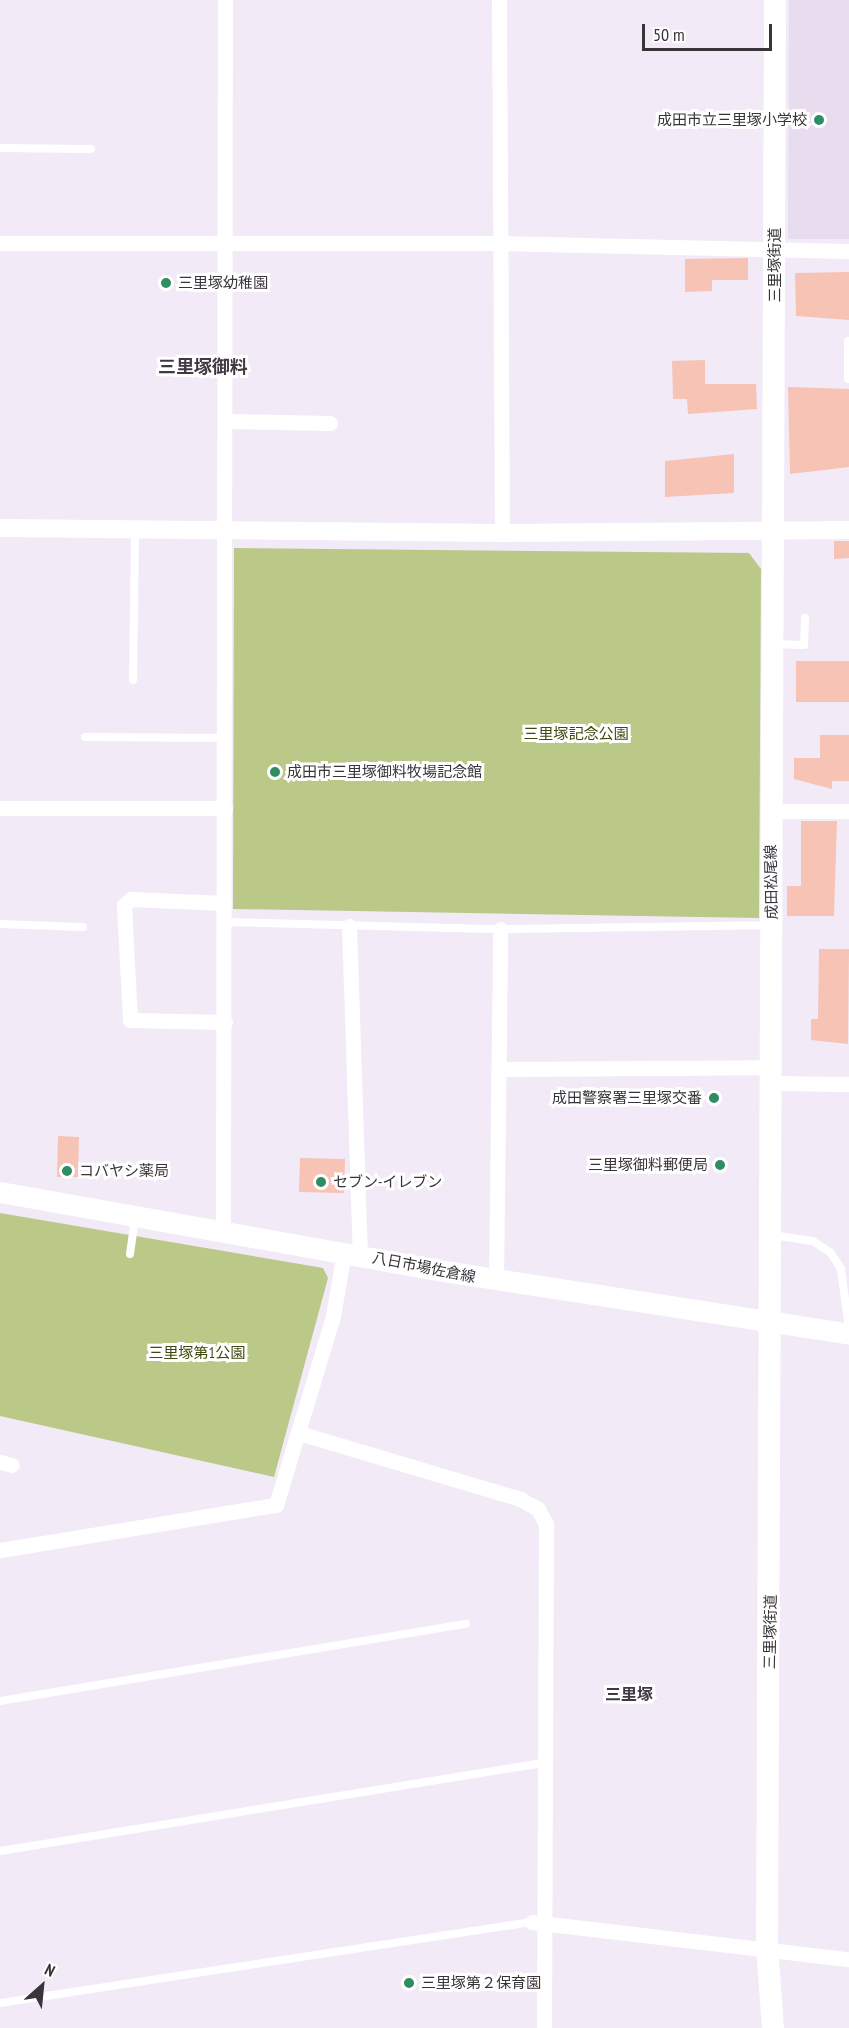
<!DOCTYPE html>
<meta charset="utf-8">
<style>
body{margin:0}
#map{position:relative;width:849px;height:2028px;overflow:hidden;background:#f3eaf8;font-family:"PT Sans Narrow","Noto Sans JP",sans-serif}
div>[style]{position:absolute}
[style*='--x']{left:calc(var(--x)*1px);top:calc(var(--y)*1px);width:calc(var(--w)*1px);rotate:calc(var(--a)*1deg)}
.built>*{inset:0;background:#e8dcef}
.green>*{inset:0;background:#bac888}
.building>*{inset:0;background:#f6c3b5}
.service>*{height:8px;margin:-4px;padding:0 4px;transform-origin:4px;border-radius:4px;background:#fff}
.minor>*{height:15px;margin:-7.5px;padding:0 7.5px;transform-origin:7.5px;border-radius:7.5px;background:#fff}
.tertiary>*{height:18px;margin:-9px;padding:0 9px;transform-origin:9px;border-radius:9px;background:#fff}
.secondary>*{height:21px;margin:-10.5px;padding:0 10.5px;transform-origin:10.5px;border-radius:10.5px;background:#fff}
.primary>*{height:22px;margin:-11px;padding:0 11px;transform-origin:11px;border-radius:11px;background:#fff}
.dots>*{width:16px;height:16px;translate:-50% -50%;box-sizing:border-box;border:3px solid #fff;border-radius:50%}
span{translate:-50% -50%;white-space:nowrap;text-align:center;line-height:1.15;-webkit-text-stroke:6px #fff;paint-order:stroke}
.poi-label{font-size:15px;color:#38353a}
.right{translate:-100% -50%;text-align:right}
.left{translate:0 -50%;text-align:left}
.street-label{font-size:15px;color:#38353a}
.park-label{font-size:15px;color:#3f480d}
.neighbourhood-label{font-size:16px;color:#403944;font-weight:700}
.quarter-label{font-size:18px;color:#403944;font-weight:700}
.north{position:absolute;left:12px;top:1956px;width:60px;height:60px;-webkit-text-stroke:4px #fff;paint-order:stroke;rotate:27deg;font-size:16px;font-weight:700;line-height:24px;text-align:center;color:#38353a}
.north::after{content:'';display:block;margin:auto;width:21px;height:27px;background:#38353a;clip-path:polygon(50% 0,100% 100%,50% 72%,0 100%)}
.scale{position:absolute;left:642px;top:24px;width:130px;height:27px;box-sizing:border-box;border:3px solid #38353a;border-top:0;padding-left:8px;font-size:18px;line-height:21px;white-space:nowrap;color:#38353a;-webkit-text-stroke:4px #fff;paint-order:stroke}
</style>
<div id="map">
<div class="built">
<div style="clip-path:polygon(789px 0,849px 0,849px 239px,788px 239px)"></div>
</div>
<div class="green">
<div style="clip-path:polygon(234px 548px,749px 553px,761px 569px,759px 918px,233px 909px)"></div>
<div style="clip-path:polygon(0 1213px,323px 1268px,328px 1278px,274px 1477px,0 1416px)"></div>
</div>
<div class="building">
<div style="clip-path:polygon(748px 258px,748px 280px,712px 280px,712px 291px,685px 292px,685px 259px)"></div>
<div style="clip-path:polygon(849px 272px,849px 320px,796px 316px,795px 273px)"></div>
<div style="clip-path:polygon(705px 360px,705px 384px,756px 384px,757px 409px,688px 414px,687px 399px,673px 399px,672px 361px)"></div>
<div style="clip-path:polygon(788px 387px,849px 389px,849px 467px,790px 474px)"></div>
<div style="clip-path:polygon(734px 454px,734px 493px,665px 497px,665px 461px)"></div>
<div style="clip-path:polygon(834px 541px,849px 541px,849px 558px,834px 559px)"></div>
<div style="clip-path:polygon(796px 661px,849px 661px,849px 702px,796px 702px)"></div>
<div style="clip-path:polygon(820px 735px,849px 735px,849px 781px,832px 781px,832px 789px,794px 779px,794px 758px,820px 758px)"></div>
<div style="clip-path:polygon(801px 821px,837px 821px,834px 916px,787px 916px,787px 886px,801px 886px)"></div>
<div style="clip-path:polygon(819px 949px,849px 949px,848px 1044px,811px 1040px,811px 1019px,818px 1019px)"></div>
<div style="clip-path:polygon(58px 1136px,79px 1137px,78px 1177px,57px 1177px)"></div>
<div style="clip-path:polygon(300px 1158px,345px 1159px,344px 1193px,299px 1192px)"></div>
</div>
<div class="service">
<div style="--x:0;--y:148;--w:91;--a:0.6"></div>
<div style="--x:848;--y:379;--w:38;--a:-90"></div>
<div style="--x:773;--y:644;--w:31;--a:2"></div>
<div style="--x:804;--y:645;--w:27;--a:-88"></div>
<div style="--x:133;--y:680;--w:150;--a:-89.2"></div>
<div style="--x:85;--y:737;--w:139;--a:0.4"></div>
<div style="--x:225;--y:922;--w:275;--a:1.5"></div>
<div style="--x:500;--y:929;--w:270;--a:-0.8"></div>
<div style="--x:0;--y:924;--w:83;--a:2.1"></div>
<div style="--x:772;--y:1235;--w:41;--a:8.3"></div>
<div style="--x:813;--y:1241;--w:22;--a:34"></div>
<div style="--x:831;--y:1253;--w:19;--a:58"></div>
<div style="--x:841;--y:1269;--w:61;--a:82.4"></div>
<div style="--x:130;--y:1254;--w:37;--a:-82"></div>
<div style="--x:0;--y:1701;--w:472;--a:-9.4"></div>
<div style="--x:0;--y:1851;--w:550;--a:-9.21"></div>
<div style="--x:0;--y:2003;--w:538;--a:-8.66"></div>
</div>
<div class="minor">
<div style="--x:499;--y:0;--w:533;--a:89.68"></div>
<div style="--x:0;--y:243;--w:498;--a:0"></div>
<div style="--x:498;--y:243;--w:351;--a:1.3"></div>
<div style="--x:226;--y:421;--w:104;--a:1.1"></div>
<div style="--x:0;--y:808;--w:225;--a:0"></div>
<div style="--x:770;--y:811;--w:79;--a:0"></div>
<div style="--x:224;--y:903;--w:93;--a:-177.5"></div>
<div style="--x:131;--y:899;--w:9;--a:139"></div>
<div style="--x:124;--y:905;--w:115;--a:87"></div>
<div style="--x:130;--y:1020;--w:95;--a:1.2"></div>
<div style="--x:349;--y:926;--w:329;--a:88.1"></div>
<div style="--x:500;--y:1069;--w:271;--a:-0.4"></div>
<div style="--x:771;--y:1083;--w:78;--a:0.7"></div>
<div style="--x:223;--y:1230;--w:1230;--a:-89.91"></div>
<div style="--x:496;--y:1280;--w:351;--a:-89.3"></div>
<div style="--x:299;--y:1433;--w:231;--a:16.6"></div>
<div style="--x:520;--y:1499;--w:21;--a:29"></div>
<div style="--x:538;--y:1509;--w:17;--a:62"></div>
<div style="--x:546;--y:1524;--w:504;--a:90.23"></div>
<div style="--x:0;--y:1462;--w:12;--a:14"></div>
<div style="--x:0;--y:1550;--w:280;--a:-9.3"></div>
<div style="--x:276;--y:1505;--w:197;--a:-73.2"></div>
<div style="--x:333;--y:1316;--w:65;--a:-80.2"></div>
<div style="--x:532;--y:1922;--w:319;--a:6.7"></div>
</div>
<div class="tertiary">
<div style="--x:0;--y:528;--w:502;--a:0.57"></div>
<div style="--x:502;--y:533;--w:347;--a:-0.5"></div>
</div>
<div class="secondary">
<div style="--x:0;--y:1192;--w:451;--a:10.1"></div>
<div style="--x:444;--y:1271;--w:410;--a:8.8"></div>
</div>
<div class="primary">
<div style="--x:773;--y:2028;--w:82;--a:-94.2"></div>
<div style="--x:767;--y:1946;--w:1946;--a:-89.76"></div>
</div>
<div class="dots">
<div style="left:819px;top:120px;background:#308c63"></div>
<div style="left:166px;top:283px;background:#308c63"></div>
<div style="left:275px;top:772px;background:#308c63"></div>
<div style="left:714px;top:1098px;background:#308c63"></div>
<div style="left:720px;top:1165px;background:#308c63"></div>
<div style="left:67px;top:1171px;background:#308c63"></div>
<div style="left:321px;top:1182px;background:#308c63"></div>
<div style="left:409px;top:1983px;background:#308c63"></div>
</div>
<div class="poi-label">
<span class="right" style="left:807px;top:120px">成田市立三里塚小学校</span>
<span class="left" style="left:178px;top:283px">三里塚幼稚園</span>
<span class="left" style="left:287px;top:772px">成田市三里塚御料牧場記念館</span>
<span class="right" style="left:702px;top:1098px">成田警察署三里塚交番</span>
<span class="right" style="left:708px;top:1165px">三里塚御料郵便局</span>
<span class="left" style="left:79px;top:1171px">コバヤシ薬局</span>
<span class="left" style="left:333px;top:1182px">セブン-イレブン</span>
<span class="left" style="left:421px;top:1983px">三里塚第２保育園</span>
</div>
<div class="street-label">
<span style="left:775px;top:265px;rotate:-90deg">三里塚街道</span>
<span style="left:771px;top:882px;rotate:-91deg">成田松尾線</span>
<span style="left:424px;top:1267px;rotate:11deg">八日市場佐倉線</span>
<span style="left:770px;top:1632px;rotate:-89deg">三里塚街道</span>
</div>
<div class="park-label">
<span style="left:576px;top:734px">三里塚記念公園</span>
<span style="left:197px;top:1353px">三里塚第1公園</span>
</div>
<div class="neighbourhood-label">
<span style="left:629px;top:1694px">三里塚</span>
</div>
<div class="quarter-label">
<span style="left:203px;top:367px">三里塚御料</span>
</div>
<div class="north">N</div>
<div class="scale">50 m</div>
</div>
